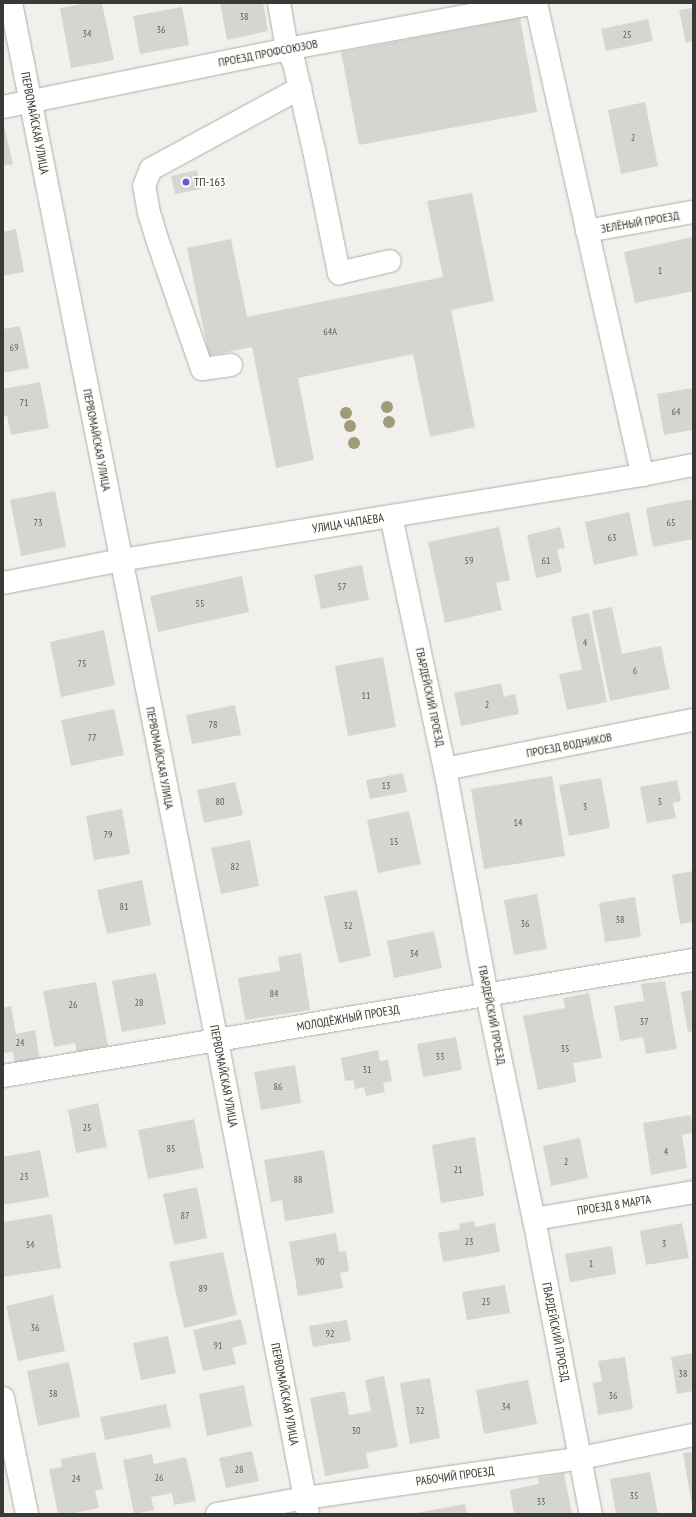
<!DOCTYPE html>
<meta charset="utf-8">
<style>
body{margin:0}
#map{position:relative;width:696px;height:1517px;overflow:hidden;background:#f1f0ec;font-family:"PT Sans Narrow",sans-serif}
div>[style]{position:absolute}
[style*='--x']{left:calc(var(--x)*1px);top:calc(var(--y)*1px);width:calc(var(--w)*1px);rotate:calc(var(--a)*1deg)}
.building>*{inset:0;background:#d6d6d1}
.roads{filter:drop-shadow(0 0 1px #adada8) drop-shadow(0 0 1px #adada8)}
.minor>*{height:22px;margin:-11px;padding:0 11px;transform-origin:11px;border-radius:11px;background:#fff}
.trees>*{width:12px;height:12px;margin:-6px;border-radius:50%;background:#a09b79}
.dots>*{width:11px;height:11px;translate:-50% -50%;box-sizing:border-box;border:2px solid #fefdf9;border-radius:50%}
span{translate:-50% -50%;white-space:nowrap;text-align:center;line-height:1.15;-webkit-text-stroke:3.5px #fefdf9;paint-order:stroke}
.number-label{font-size:10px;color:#60605e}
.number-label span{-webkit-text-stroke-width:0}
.street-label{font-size:12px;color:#393937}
.poi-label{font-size:12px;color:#393937}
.left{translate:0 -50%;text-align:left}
.frame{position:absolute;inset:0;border:4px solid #393937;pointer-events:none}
</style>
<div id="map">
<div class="building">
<div style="clip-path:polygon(88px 3px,102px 3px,114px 60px,71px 68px,60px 8px)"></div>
<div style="clip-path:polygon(220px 3px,263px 3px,268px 31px,227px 40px)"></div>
<div style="clip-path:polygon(182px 7px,189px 45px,140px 54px,133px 16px)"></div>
<div style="clip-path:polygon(693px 8px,693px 41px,686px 43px,679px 10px)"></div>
<div style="clip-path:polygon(520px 18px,537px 112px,359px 145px,341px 52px)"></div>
<div style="clip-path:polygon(648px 19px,653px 41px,606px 51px,601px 29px)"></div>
<div style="clip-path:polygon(645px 102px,658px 166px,621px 174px,608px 110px)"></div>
<div style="clip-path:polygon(3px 121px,13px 164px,3px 166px)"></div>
<div style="clip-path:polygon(197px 170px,201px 189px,175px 194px,171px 176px)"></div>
<div style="clip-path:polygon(472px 193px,494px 301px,451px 310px,475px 427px,430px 437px,413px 354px,298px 378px,314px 460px,276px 468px,252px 347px,209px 356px,187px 248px,231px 239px,247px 317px,443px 277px,427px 201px)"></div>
<div style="clip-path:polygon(16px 229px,24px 272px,3px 276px,3px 232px)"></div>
<div style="clip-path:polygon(693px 237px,693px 291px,635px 303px,624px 252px)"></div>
<div style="clip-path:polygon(20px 326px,29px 368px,3px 373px,3px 329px)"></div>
<div style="clip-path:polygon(40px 382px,49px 428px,11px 435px,7px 416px,3px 417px,3px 389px)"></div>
<div style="clip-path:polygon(693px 388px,693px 430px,664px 435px,657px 394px)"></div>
<div style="clip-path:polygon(55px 491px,66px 547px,21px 556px,10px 500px)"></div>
<div style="clip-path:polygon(693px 499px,693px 539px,653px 547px,646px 508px)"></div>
<div style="clip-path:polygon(629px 512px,638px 555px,594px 565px,585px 522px)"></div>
<div style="clip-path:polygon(499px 527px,510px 580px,496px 583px,502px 610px,445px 623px,428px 542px)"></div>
<div style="clip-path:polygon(560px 527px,565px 548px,557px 549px,562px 572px,536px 578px,527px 535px)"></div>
<div style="clip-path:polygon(362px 565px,369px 600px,321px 609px,314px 575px)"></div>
<div style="clip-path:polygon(242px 576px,249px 612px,158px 632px,150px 596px)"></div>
<div style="clip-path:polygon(612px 607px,622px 654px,661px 646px,670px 689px,610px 701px,592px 611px)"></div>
<div style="clip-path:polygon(589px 613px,607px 702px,567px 710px,559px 674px,582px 670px,571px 617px)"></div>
<div style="clip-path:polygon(104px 630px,115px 685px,61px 697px,50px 642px)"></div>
<div style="clip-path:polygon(383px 657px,396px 727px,348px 736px,335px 666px)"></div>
<div style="clip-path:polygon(501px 683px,504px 697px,515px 694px,519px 714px,461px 726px,454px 693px)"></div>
<div style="clip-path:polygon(235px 705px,241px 735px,192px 744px,186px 715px)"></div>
<div style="clip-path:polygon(114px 709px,124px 755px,71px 766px,61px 720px)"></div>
<div style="clip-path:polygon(403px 773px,407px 792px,370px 799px,366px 780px)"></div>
<div style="clip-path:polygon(552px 776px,565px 856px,484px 869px,471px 789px)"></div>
<div style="clip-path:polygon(601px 778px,610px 828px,569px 836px,559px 785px)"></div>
<div style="clip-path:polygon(677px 780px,681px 801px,673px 803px,676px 818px,647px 823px,640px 787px)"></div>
<div style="clip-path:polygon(235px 782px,243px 815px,204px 823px,197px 790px)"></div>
<div style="clip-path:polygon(122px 809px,130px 854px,94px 860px,86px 816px)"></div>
<div style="clip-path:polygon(409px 811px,421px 864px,378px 873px,367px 820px)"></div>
<div style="clip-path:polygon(250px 840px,259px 886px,221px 894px,211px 848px)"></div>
<div style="clip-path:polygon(693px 871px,693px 922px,680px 924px,672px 875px)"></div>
<div style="clip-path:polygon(142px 880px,151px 925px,107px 934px,97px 890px)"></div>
<div style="clip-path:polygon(357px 890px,371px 956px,339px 963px,324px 896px)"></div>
<div style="clip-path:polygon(537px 894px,547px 949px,514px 955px,504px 900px)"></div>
<div style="clip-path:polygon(635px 897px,641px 937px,605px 942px,599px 903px)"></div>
<div style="clip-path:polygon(434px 931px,442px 968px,394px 978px,387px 941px)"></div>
<div style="clip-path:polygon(301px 953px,310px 1010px,245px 1020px,238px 978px,280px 971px,278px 957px)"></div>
<div style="clip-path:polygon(156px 973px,166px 1024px,122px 1032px,112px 981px)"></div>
<div style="clip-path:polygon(665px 981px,677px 1049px,646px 1054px,643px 1037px,620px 1041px,614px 1006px,644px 1001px,641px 984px)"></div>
<div style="clip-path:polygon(96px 982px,108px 1046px,77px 1052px,75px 1043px,54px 1047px,43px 991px)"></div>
<div style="clip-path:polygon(693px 990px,693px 1031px,688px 1032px,681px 992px)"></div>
<div style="clip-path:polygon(589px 993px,602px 1058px,573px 1063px,576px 1082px,538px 1090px,523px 1016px,565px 1008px,563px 998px)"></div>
<div style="clip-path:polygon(11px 1006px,16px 1034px,35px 1030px,40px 1061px,15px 1065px,13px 1052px,3px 1053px,3px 1008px)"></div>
<div style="clip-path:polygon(456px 1037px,462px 1070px,423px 1077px,417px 1044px)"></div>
<div style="clip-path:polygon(378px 1050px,380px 1061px,388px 1060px,392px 1081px,383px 1083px,385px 1092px,366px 1096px,364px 1087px,355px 1089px,353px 1080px,345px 1081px,341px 1058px)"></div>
<div style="clip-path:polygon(295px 1065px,301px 1103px,261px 1110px,254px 1072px)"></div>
<div style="clip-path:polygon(98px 1103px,107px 1147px,76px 1153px,68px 1110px)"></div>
<div style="clip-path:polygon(691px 1115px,693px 1133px,682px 1135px,687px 1168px,651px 1175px,643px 1123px)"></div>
<div style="clip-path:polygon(194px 1119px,204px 1168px,148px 1179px,138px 1130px)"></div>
<div style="clip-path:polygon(475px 1137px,484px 1196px,441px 1203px,432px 1145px)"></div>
<div style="clip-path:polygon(580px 1138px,588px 1178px,551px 1186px,543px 1146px)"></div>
<div style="clip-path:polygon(40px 1150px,49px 1197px,3px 1205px,3px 1157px)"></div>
<div style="clip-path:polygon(324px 1150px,334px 1213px,285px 1221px,282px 1200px,271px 1202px,264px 1160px)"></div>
<div style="clip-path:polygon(197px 1187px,207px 1238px,174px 1245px,163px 1194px)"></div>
<div style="clip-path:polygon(52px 1214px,61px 1268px,3px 1277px,3px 1222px)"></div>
<div style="clip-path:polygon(474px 1221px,475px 1227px,495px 1223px,500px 1252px,443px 1262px,438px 1233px,460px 1229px,459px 1224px)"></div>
<div style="clip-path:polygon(682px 1223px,689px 1258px,646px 1265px,640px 1231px)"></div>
<div style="clip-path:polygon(336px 1233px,339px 1252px,346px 1251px,349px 1271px,340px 1273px,343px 1288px,298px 1296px,289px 1242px)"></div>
<div style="clip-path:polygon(612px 1246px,616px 1274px,570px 1282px,565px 1254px)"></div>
<div style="clip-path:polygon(223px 1252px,237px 1315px,184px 1328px,169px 1262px)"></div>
<div style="clip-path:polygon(505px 1285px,510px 1313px,467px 1320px,462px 1292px)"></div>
<div style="clip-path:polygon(53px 1295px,65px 1351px,18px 1361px,6px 1306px)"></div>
<div style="clip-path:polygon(241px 1319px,247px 1344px,232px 1348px,236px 1364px,203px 1371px,193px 1330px)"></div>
<div style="clip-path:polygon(347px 1320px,351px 1341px,313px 1347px,309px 1326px)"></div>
<div style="clip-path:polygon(168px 1336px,176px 1373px,141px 1380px,133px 1343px)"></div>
<div style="clip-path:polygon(693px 1353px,693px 1391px,677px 1394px,671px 1357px)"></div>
<div style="clip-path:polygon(625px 1357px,633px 1409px,598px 1415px,593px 1383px,602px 1381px,598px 1361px)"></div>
<div style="clip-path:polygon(69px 1362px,80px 1417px,38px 1426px,27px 1371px)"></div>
<div style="clip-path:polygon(384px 1376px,398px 1447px,366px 1453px,369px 1468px,325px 1476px,310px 1398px,345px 1391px,349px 1415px,371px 1411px,365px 1380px)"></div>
<div style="clip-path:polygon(430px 1378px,440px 1438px,410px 1444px,400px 1383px)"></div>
<div style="clip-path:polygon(528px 1380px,537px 1424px,484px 1434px,476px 1390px)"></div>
<div style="clip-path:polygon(244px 1385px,252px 1426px,207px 1436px,199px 1394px)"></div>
<div style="clip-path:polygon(166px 1404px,171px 1427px,105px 1440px,100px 1417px)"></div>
<div style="clip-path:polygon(252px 1451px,259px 1481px,226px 1488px,219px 1458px)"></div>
<div style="clip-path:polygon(95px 1452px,103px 1489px,95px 1491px,99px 1508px,70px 1514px,58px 1514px,49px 1469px,62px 1467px,61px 1459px)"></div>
<div style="clip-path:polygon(693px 1452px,693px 1506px,692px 1506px,683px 1453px)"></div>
<div style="clip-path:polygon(152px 1454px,154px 1464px,186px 1457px,196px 1501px,174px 1505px,172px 1493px,151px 1497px,154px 1510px,134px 1514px,123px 1460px)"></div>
<div style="clip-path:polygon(650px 1472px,658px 1514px,616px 1514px,610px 1479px)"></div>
<div style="clip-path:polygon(564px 1473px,572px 1514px,514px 1514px,510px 1490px,539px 1484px,538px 1478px)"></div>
<div style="clip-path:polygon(465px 1504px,467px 1514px,416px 1514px,416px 1513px)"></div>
</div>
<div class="roads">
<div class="minor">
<div style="--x:11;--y:3;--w:1058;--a:78.78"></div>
<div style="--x:217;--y:1041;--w:482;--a:79.1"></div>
<div style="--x:279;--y:3;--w:47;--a:80.1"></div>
<div style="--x:287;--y:49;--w:16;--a:63"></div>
<div style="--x:294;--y:63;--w:89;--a:77.1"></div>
<div style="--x:314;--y:150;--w:126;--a:78.5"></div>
<div style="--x:339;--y:273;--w:52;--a:-13.2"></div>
<div style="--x:536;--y:3;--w:484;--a:77.3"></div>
<div style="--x:3;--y:107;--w:290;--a:-11.5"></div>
<div style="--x:287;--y:49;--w:252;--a:-10.5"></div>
<div style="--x:587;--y:231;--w:108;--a:-10.2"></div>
<div style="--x:231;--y:365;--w:29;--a:172"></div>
<div style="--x:202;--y:369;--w:138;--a:-109.1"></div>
<div style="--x:157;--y:239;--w:27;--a:-107"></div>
<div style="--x:149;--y:213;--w:27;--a:-100"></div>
<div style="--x:144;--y:186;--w:18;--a:-68"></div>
<div style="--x:151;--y:169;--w:170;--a:-28.5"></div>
<div style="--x:391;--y:516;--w:259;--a:78"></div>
<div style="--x:445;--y:769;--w:230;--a:79.5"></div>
<div style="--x:487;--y:995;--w:229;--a:78.2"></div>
<div style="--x:534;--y:1219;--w:300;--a:79.1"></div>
<div style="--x:3;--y:583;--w:120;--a:-11"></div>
<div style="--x:121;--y:560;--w:528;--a:-9.27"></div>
<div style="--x:642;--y:475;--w:52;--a:-11.1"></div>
<div style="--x:445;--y:769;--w:253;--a:-11.2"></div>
<div style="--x:3;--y:1076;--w:700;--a:-9.54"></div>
<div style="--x:534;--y:1219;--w:161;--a:-9.6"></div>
<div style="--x:3;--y:1398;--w:118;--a:78.3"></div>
<div style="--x:217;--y:1514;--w:89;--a:-10.3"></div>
<div style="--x:305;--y:1498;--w:279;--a:-8.2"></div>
<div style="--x:581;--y:1458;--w:114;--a:-11.6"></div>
</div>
</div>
<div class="trees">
<div style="left:387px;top:407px"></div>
<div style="left:346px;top:413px"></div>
<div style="left:389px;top:422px"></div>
<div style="left:350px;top:426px"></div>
<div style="left:354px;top:443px"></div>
</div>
<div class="dots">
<div style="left:186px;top:182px;background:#635cd5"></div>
</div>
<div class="number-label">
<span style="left:244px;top:17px">38</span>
<span style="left:161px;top:30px">36</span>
<span style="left:87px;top:34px">34</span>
<span style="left:627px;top:35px">25</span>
<span style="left:633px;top:138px">2</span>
<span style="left:660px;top:271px">1</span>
<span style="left:330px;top:332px">64А</span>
<span style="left:14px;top:348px">69</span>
<span style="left:24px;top:403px">71</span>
<span style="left:676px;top:412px">64</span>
<span style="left:38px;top:523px">73</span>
<span style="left:671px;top:523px">65</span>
<span style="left:612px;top:538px">63</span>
<span style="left:469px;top:561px">59</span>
<span style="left:546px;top:561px">61</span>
<span style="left:342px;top:587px">57</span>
<span style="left:200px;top:604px">55</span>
<span style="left:585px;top:643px">4</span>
<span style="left:82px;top:664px">75</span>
<span style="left:635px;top:671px">6</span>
<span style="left:366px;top:696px">11</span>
<span style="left:487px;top:705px">2</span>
<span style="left:213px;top:725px">78</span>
<span style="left:92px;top:738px">77</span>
<span style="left:386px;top:786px">13</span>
<span style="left:220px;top:802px">80</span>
<span style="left:660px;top:802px">5</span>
<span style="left:585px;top:807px">3</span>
<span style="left:518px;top:823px">14</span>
<span style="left:108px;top:835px">79</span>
<span style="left:394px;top:842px">15</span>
<span style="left:235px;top:867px">82</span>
<span style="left:124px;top:907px">81</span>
<span style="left:620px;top:920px">38</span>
<span style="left:525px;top:924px">36</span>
<span style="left:348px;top:926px">32</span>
<span style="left:414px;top:954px">34</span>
<span style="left:274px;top:994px">84</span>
<span style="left:139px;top:1003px">28</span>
<span style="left:73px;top:1005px">26</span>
<span style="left:644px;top:1022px">37</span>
<span style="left:20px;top:1043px">24</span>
<span style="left:565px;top:1049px">35</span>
<span style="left:440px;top:1057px">33</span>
<span style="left:367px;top:1070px">31</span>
<span style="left:278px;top:1087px">86</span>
<span style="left:87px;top:1128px">25</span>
<span style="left:171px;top:1149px">85</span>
<span style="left:666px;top:1152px">4</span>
<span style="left:566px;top:1162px">2</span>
<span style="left:458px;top:1170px">21</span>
<span style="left:24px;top:1177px">23</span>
<span style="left:298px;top:1180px">88</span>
<span style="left:185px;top:1216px">87</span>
<span style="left:469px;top:1242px">23</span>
<span style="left:664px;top:1244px">3</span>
<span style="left:30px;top:1245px">34</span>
<span style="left:320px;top:1262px">90</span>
<span style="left:591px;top:1264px">1</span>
<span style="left:203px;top:1289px">89</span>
<span style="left:486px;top:1302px">25</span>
<span style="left:35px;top:1328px">36</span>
<span style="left:330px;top:1334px">92</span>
<span style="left:218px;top:1346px">91</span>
<span style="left:683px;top:1374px">38</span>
<span style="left:53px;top:1394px">38</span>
<span style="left:613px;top:1396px">36</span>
<span style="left:506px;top:1407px">34</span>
<span style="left:420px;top:1411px">32</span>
<span style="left:356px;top:1431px">30</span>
<span style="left:239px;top:1470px">28</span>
<span style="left:159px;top:1478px">26</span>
<span style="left:76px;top:1479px">24</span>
<span style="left:634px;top:1496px">35</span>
<span style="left:541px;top:1502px">33</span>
</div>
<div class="street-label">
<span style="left:268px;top:53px;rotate:-11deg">ПРОЕЗД ПРОФСОЮЗОВ</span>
<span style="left:35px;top:123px;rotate:79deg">ПЕРВОМАЙСКАЯ УЛИЦА</span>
<span style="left:640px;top:222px;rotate:-10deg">ЗЕЛЁНЫЙ ПРОЕЗД</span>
<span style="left:97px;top:440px;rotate:79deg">ПЕРВОМАЙСКАЯ УЛИЦА</span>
<span style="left:348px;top:523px;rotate:-9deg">УЛИЦА ЧАПАЕВА</span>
<span style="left:430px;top:697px;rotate:78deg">ГВАРДЕЙСКИЙ ПРОЕЗД</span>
<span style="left:569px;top:745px;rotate:-11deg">ПРОЕЗД ВОДНИКОВ</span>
<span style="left:160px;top:758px;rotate:79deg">ПЕРВОМАЙСКАЯ УЛИЦА</span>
<span style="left:492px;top:1015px;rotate:79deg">ГВАРДЕЙСКИЙ ПРОЕЗД</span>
<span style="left:348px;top:1018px;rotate:-10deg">МОЛОДЁЖНЫЙ ПРОЕЗД</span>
<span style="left:224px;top:1076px;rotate:79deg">ПЕРВОМАЙСКАЯ УЛИЦА</span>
<span style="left:614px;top:1205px;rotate:-9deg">ПРОЕЗД 8 МАРТА</span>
<span style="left:556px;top:1332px;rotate:79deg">ГВАРДЕЙСКИЙ ПРОЕЗД</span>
<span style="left:285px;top:1394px;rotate:79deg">ПЕРВОМАЙСКАЯ УЛИЦА</span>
<span style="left:455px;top:1476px;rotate:-8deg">РАБОЧИЙ ПРОЕЗД</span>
</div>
<div class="poi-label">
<span class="left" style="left:194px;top:182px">ТП-163</span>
</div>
<div class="frame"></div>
</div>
